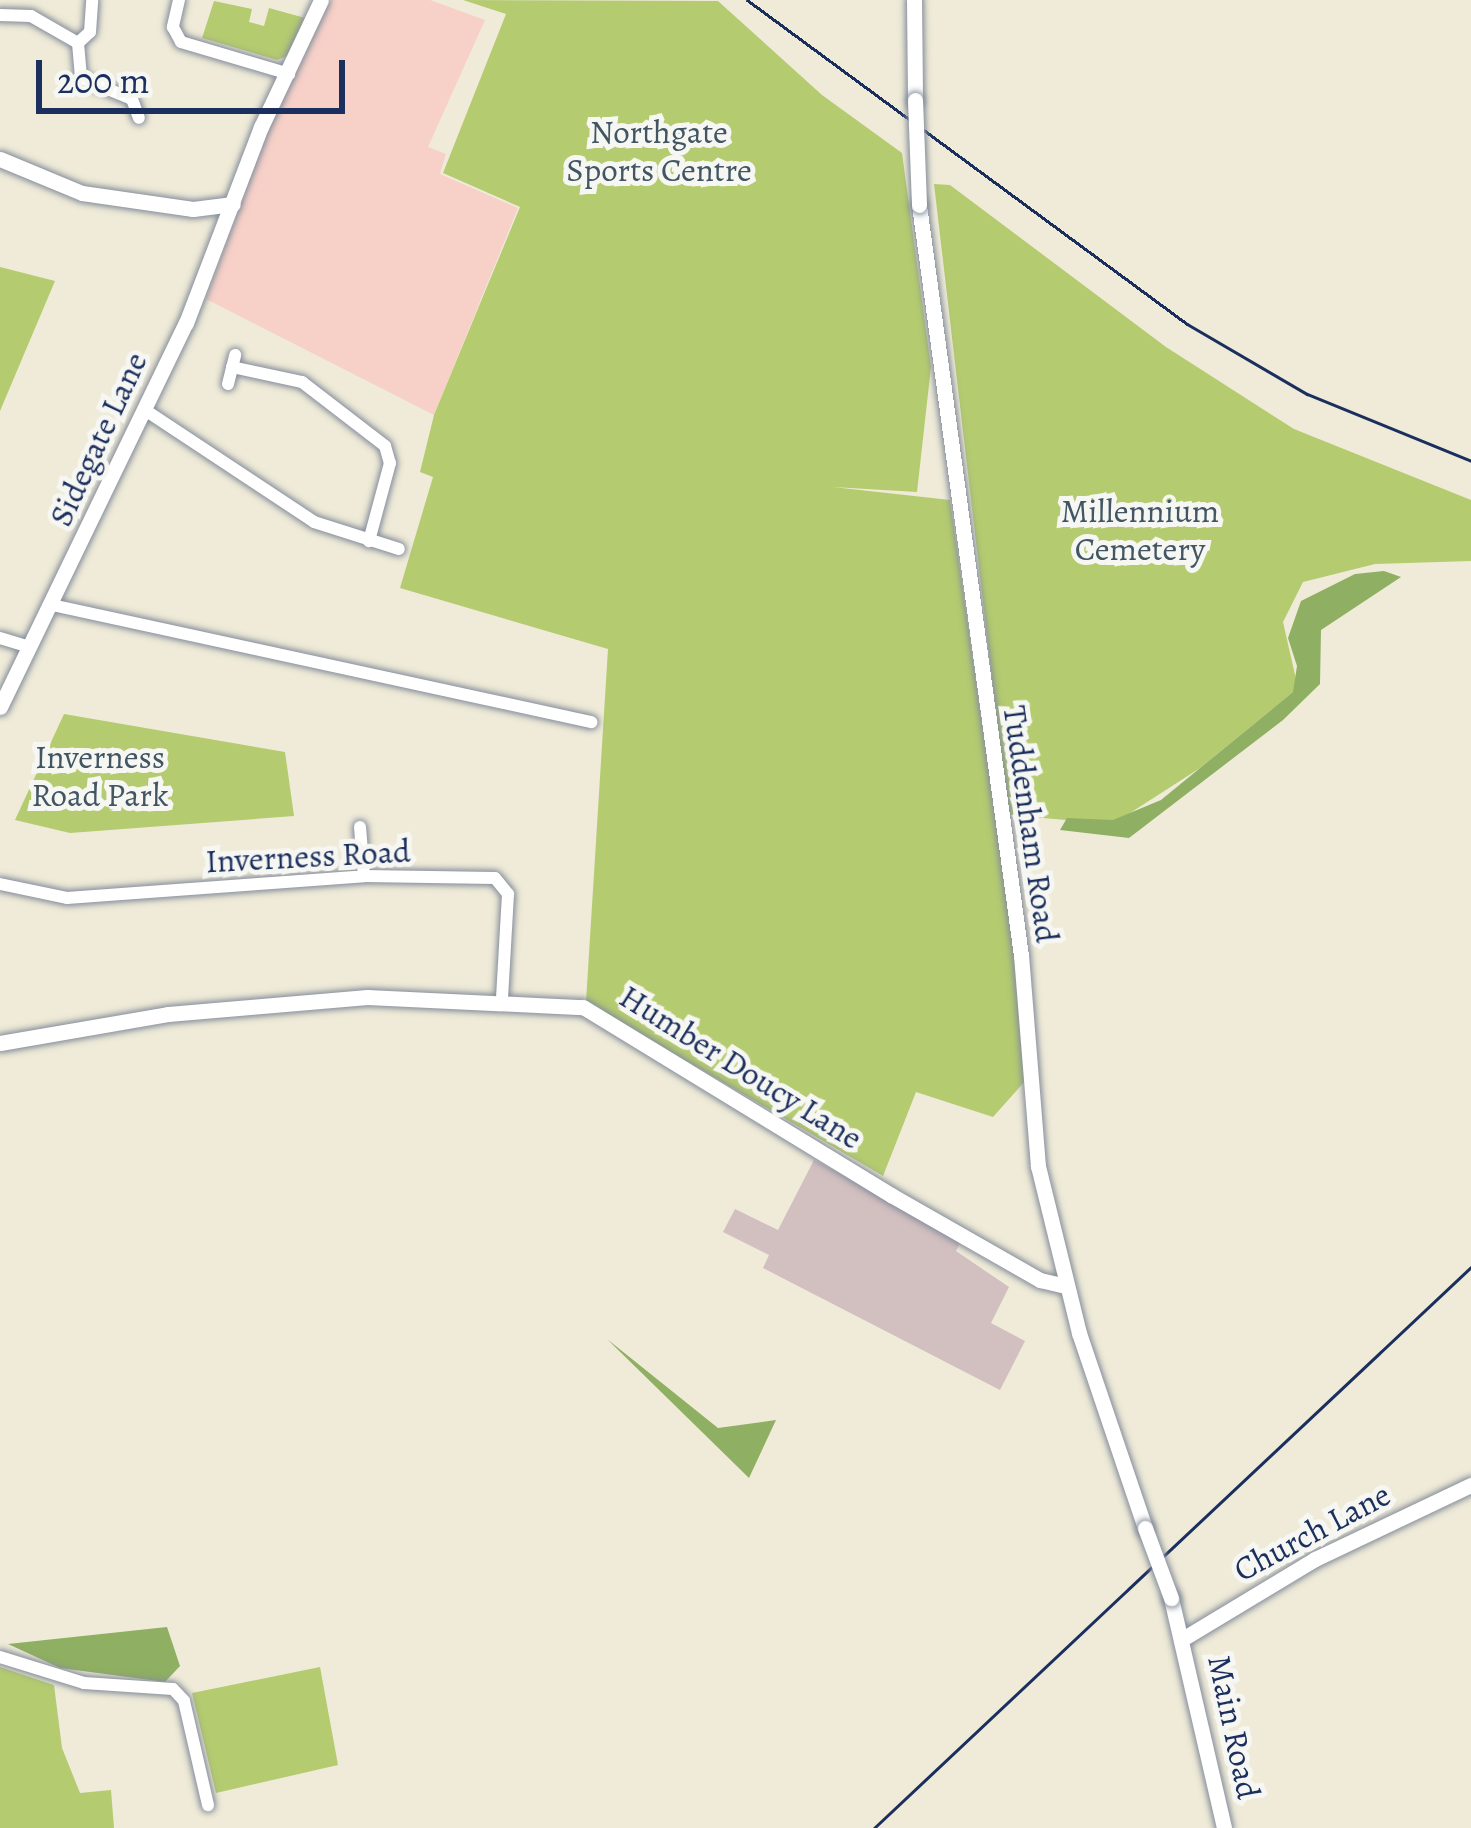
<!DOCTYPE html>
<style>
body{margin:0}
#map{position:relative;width:1471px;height:1828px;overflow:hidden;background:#efebd8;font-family:Alegreya,serif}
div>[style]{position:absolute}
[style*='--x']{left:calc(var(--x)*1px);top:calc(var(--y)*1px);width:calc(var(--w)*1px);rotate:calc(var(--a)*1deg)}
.built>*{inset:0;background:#f7d1c8}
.industrial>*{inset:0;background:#d2bfc0}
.green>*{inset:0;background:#b4cb70}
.forest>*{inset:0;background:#8faf62}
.roads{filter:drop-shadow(0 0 3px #858d9b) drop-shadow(0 0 3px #858d9b)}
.minor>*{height:12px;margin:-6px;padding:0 6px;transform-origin:6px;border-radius:6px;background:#fff}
.tertiary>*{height:15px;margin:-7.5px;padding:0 7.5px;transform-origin:7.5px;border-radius:7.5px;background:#fff}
.rail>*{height:3px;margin:-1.5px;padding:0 1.5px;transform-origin:1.5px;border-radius:1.5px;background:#1b2f5e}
.bridges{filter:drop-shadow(0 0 3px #858d9b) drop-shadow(0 0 3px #858d9b)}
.tertiary-bridge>*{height:15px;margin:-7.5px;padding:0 7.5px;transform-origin:7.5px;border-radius:7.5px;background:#fff}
span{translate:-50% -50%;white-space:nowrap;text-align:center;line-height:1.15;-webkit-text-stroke:10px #f6f6f2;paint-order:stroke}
.park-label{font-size:33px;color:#415662}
.street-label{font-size:33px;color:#1b2f5e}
.scale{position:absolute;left:36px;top:60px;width:309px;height:54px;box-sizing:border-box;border:6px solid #1b2f5e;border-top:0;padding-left:15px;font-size:36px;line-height:42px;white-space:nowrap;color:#1b2f5e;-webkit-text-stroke:9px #f6f6f2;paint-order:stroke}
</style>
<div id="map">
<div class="built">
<div style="clip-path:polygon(331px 0,430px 0,485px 20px,428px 147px,446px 154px,440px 174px,518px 208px,434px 415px,206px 299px,267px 134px)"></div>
</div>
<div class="industrial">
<div style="clip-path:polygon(814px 1160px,963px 1237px,956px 1251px,1009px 1287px,991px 1323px,1025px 1341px,1000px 1390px,763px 1268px,769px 1255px,723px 1232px,735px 1209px,778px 1230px)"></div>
</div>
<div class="green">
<div style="clip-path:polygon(463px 0,718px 1px,822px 95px,902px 153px,931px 367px,917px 492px,833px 487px,950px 500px,1016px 960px,1025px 1081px,993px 1117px,916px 1092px,883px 1176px,586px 1002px,608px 649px,400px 588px,433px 477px,420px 472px,434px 415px,520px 207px,443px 173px,506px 14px)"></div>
<div style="clip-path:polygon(214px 1px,252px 9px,249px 22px,264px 26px,269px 8px,305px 18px,290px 55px,277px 60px,202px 38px)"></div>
<div style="clip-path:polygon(934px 184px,950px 185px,1166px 347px,1294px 429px,1471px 500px,1471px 561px,1375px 564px,1303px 582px,1283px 622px,1298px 688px,1200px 768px,1113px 824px,1008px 815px)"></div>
<div style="clip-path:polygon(0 267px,55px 281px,0 411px)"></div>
<div style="clip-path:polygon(64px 714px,285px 752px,294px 816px,70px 833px,15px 820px)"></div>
<div style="clip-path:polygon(0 1667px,54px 1685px,62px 1748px,80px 1793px,111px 1790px,114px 1828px,0 1828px)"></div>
<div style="clip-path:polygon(320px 1667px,338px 1765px,216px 1793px,192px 1693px)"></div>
</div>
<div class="forest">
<div style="clip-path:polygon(1384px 571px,1401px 577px,1321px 630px,1320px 684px,1283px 720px,1129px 838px,1060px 830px,1067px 818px,1113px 820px,1161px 800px,1293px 692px,1297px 666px,1288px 638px,1301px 601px,1355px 574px)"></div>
<div style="clip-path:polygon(607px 1339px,718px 1428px,776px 1420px,749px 1478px)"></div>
<div style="clip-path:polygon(167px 1627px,180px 1666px,165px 1682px,60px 1668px,8px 1644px)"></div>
</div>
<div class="roads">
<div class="minor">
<div style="--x:179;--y:0;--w:28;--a:103"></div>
<div style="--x:173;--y:27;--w:17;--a:62"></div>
<div style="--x:181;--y:42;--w:113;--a:16.5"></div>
<div style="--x:0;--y:15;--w:31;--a:2"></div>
<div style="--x:31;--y:16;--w:54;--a:29.9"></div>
<div style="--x:78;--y:43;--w:35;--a:85"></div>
<div style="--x:81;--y:78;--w:55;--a:22.4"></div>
<div style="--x:132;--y:99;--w:20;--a:70"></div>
<div style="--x:78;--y:43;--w:16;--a:-43"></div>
<div style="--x:90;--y:32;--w:32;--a:-86"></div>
<div style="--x:232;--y:367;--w:72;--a:12.1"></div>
<div style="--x:302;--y:382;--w:105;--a:37.6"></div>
<div style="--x:385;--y:446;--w:18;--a:74"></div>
<div style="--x:390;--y:463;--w:81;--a:105.1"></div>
<div style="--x:228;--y:384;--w:30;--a:-76"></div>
<div style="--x:145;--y:410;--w:203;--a:33.5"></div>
<div style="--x:314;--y:522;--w:89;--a:17.6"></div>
<div style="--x:52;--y:605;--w:552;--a:12.25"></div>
<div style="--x:0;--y:638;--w:31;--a:17"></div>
<div style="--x:360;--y:827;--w:49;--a:85.3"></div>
<div style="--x:0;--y:884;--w:68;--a:11.8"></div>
<div style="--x:67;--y:898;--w:298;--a:-4.2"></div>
<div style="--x:364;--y:876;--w:131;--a:0.9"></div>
<div style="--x:495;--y:878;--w:21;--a:51"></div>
<div style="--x:508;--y:894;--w:105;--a:93.3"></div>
<div style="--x:0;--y:1657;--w:88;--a:17.2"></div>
<div style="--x:84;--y:1683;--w:89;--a:3.9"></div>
<div style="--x:173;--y:1689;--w:16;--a:47"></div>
<div style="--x:184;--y:1701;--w:107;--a:77"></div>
</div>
<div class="tertiary">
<div style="--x:914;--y:0;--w:100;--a:89.4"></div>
<div style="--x:0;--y:159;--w:89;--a:22.5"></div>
<div style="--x:82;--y:193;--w:112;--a:8.2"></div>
<div style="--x:193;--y:209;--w:40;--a:-7.1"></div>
<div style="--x:919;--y:205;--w:757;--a:82.26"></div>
<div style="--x:1021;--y:955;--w:212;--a:85.4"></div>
<div style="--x:1038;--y:1166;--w:172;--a:76.2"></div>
<div style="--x:1079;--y:1333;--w:206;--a:71.3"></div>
<div style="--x:0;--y:707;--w:427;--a:-64.2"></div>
<div style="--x:186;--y:323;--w:210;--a:-69.1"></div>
<div style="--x:261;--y:127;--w:140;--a:-64.7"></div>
<div style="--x:0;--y:1043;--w:170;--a:-9.8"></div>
<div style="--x:168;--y:1014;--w:200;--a:-4.9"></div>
<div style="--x:367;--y:997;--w:216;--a:2.7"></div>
<div style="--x:583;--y:1007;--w:361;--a:31.4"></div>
<div style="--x:891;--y:1195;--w:172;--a:29.7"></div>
<div style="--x:1040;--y:1280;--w:27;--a:13"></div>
<div style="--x:1171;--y:1598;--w:236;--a:77"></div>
<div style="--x:1184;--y:1638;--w:153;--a:-31.1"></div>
<div style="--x:1315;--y:1559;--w:173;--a:-25.4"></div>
</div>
</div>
<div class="rail">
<div style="--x:747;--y:0;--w:546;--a:36.37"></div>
<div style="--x:1187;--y:324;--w:139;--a:30.3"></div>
<div style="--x:1307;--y:394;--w:177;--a:22.2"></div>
<div style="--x:874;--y:1828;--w:819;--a:-43.22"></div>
</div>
<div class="bridges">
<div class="tertiary-bridge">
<div style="--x:915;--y:100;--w:105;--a:87.8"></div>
<div style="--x:1145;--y:1528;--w:75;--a:69.6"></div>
</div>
</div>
<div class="park-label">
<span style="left:659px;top:151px">Northgate<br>Sports Centre</span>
<span style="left:1140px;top:530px">Millennium<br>Cemetery</span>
<span style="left:100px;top:776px">Inverness<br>Road Park</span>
</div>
<div class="street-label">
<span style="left:98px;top:439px;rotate:-65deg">Sidegate Lane</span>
<span style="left:1031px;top:824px;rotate:82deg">Tuddenham Road</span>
<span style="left:308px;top:856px;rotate:-3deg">Inverness Road</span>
<span style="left:741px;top:1067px;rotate:32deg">Humber Doucy Lane</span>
<span style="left:1312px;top:1532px;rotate:-28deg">Church Lane</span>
<span style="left:1234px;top:1727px;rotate:78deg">Main Road</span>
</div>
<div class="scale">200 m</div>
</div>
